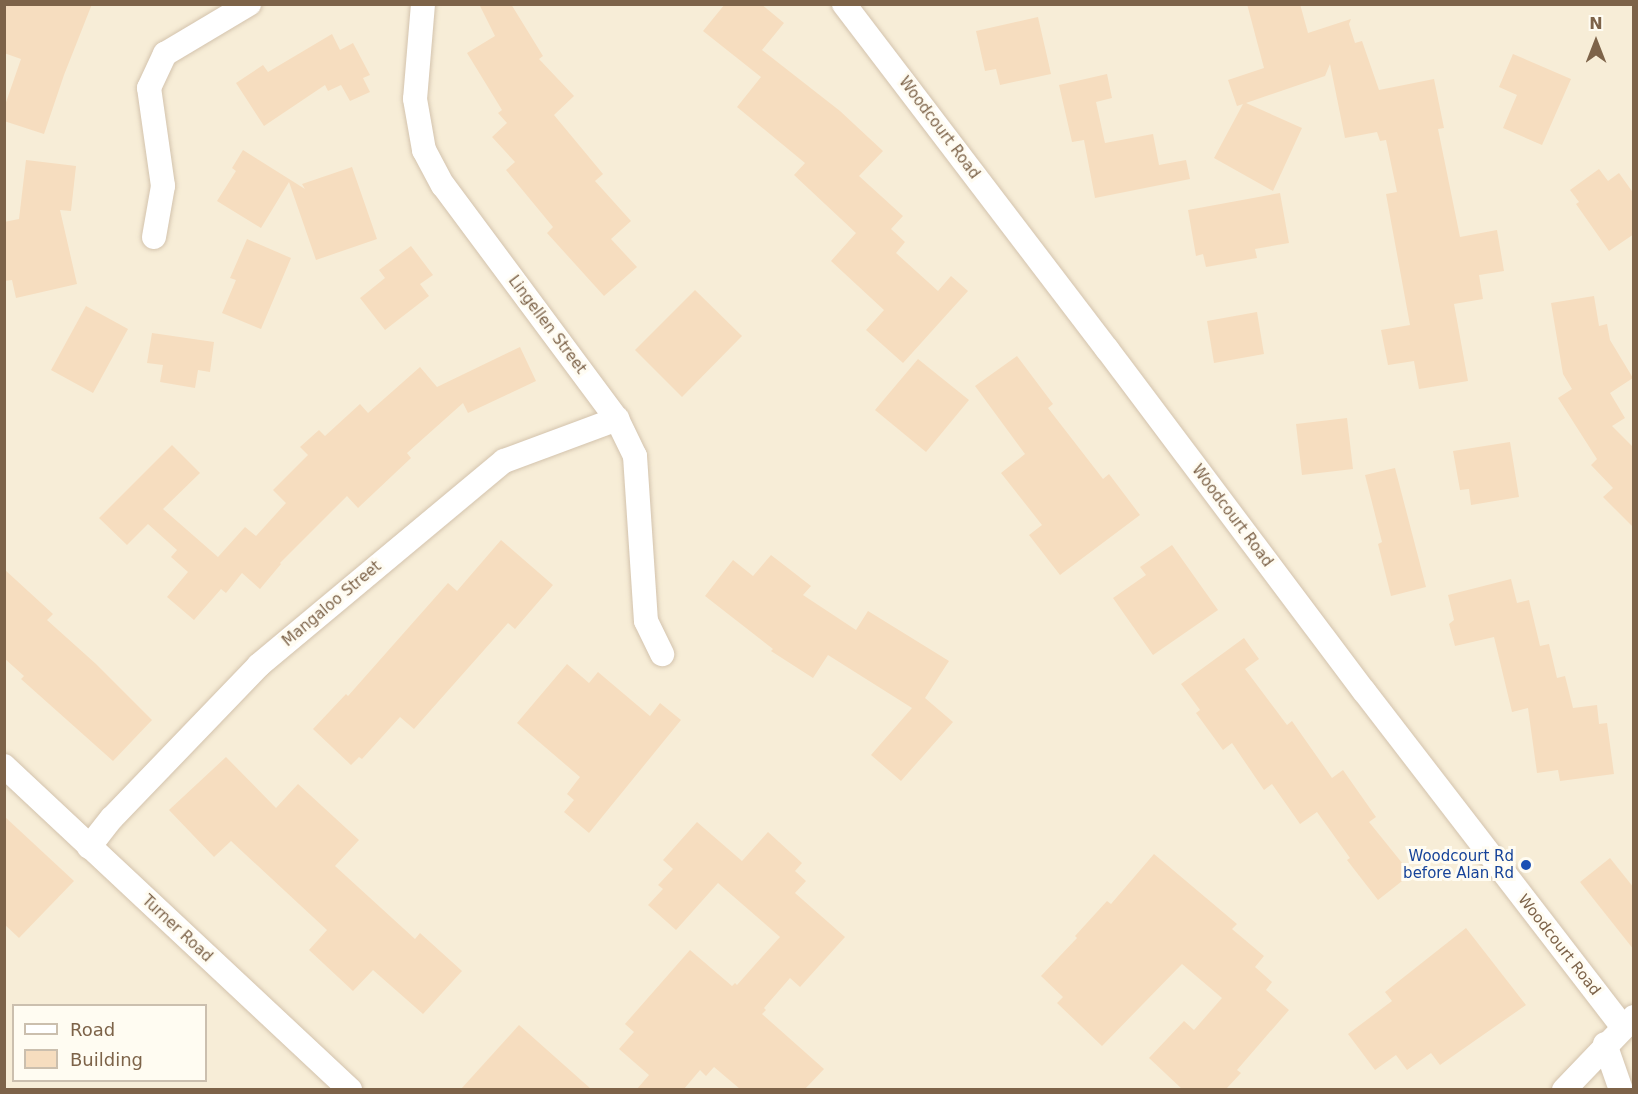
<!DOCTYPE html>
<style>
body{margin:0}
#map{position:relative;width:1638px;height:1094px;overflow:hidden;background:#fef9ea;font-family:"DejaVu Sans",sans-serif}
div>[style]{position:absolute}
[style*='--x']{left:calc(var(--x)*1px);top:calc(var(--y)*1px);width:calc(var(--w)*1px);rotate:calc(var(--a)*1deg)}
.residential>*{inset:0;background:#f7edd7}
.building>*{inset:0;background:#f6ddbf}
.roads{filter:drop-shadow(0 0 2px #d3c3ad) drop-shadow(0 0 2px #d3c3ad)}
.street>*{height:24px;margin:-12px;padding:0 12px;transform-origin:12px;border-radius:12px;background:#fff}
.dots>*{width:16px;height:16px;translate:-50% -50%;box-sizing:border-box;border:3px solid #fffcf2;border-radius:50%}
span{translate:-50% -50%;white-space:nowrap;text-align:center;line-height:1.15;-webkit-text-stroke:6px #fffcf2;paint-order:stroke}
.street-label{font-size:15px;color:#7d6349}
.transit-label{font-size:15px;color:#164399}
.right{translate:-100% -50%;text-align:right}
.frame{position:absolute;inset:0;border:6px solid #7d6349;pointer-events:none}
.legend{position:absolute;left:12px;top:1004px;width:195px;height:78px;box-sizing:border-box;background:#fffcf2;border:2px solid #cbbfae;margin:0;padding:8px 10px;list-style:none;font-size:18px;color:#7d6349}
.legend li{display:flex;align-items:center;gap:12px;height:30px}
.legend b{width:30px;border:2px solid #cbbfae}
.north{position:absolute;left:1566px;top:12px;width:60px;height:60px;-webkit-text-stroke:4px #fffcf2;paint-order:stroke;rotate:0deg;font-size:16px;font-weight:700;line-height:24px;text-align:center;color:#7d6349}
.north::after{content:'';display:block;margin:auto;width:21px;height:27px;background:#7d6349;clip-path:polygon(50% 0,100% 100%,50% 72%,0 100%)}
</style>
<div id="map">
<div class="residential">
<div style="clip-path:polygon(evenodd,5px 5px,1633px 5px,1633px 1089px,5px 1090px,5px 5px,14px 1006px,206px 1006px,206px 1080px,14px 1080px,14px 1006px)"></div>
</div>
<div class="building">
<div style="clip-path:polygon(4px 4px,92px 4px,64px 75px,44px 134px,4px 121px,4px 108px,21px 59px,4px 53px)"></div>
<div style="clip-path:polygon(479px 4px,511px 4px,543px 56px,539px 59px,574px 96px,554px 115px,603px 174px,595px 181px,631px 221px,611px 239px,637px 267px,604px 296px,547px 233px,553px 227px,506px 170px,515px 162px,492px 137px,507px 123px,498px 113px,502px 110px,467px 53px,495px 36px)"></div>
<div style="clip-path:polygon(725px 4px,761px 4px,784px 23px,762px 50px,840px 111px,883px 151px,859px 176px,903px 216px,891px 229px,905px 242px,896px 253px,938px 291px,951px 276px,968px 291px,903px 363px,866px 330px,884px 310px,831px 261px,856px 233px,794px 175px,805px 163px,737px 107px,761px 77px,703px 31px)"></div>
<div style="clip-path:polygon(1247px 4px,1300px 4px,1308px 33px,1351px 19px,1349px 24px,1355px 43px,1362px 41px,1379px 90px,1434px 79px,1444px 128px,1438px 129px,1460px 237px,1497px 230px,1504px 271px,1479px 275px,1483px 299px,1454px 304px,1468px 381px,1419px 389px,1414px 361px,1388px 365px,1381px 330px,1410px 325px,1386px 194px,1397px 192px,1386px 140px,1380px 141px,1377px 132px,1345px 138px,1330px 64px,1325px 76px,1246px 103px,1302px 128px,1273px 191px,1214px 158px,1243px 104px,1237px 106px,1228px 80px,1264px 68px)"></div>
<div style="clip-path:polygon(1038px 17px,1051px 74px,1000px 85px,996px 69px,985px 71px,976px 31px)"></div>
<div style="clip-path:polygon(332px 34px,340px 50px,353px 43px,370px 75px,363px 78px,370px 92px,350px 101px,341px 85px,328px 91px,325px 85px,264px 126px,236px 83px,263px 65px,268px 72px)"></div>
<div style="clip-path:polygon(1513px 54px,1571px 79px,1542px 145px,1503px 128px,1517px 95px,1499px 87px)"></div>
<div style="clip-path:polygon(1107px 74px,1112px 98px,1096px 102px,1105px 143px,1153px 134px,1159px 165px,1186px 160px,1190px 179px,1095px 198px,1084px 140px,1072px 142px,1059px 85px)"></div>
<div style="clip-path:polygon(243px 150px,305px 189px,302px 184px,352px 167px,377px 239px,316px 260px,289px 182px,261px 228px,217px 201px,236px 171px,232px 168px)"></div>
<div style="clip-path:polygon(26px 160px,76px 166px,71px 211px,60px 210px,77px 284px,16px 298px,12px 280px,4px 281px,4px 222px,19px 219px)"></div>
<div style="clip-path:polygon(1599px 169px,1608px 181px,1619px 173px,1634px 194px,1634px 234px,1609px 251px,1576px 204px,1579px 202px,1570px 190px)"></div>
<div style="clip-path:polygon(1280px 193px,1289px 243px,1255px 249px,1257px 258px,1206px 267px,1203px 254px,1196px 256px,1188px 210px)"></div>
<div style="clip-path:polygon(247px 239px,291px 258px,261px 329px,222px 313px,236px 280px,230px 278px)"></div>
<div style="clip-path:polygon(411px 246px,433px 275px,420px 284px,429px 296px,385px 330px,360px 298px,385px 278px,379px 270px)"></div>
<div style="clip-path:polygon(695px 290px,742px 336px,682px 397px,635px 350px)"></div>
<div style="clip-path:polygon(1594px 296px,1599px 326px,1607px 324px,1610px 340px,1633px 378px,1610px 393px,1625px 418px,1612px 426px,1634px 448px,1634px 528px,1603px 497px,1613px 488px,1591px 465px,1597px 459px,1558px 398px,1572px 389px,1563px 374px,1551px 303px)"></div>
<div style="clip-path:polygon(86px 306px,128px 329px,93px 393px,51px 370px)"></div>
<div style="clip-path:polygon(1257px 312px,1264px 354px,1214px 363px,1207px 321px)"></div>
<div style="clip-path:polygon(152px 333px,214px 342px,210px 372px,198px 370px,195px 388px,160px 382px,163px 365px,147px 363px)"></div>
<div style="clip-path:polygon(520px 347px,536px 381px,468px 413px,463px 403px,407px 453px,411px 458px,358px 508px,347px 496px,280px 563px,281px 564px,260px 589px,242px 573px,226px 593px,221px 589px,194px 620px,167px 597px,188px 572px,171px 557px,177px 550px,148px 524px,127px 545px,99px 518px,172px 445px,200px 473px,163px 509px,218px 557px,245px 527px,256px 536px,286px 503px,273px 490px,308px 455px,300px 447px,319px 430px,325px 436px,360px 404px,368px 413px,420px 367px,437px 387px)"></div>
<div style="clip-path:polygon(1017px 356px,1053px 404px,1048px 408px,1103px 479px,1109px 474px,1140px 515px,1060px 575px,1029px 535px,1042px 525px,1001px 473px,1025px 454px,975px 386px)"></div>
<div style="clip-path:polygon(918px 359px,969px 400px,926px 452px,875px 410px)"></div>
<div style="clip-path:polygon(1347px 418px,1353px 469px,1302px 475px,1296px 424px)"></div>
<div style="clip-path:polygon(1510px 442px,1519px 497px,1471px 505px,1469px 489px,1460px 490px,1453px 451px)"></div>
<div style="clip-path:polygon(1395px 468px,1426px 587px,1391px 596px,1378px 544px,1382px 542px,1365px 475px)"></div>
<div style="clip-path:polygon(501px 540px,553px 585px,515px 629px,508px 623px,414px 729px,400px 717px,362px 759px,359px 757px,351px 765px,313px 729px,346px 694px,348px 696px,448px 583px,457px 591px)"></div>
<div style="clip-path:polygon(1172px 545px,1218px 610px,1153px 655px,1113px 598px,1146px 575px,1140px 567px)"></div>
<div style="clip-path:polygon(771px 555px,811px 586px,803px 595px,856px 630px,868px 611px,949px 661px,925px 698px,953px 722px,901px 781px,871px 755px,912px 708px,828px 655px,813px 678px,771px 651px,773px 649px,705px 596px,733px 560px,753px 576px)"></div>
<div style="clip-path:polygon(4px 569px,53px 614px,47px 620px,96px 664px,152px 720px,113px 761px,21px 679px,24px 676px,4px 658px)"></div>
<div style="clip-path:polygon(1511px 579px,1517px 603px,1529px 600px,1540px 646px,1549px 644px,1557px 678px,1565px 676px,1573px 708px,1597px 705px,1599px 724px,1607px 723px,1614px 774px,1560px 781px,1558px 770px,1537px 773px,1528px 708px,1512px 712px,1494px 637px,1455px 646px,1449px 624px,1454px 620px,1448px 595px)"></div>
<div style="clip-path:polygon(1244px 638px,1259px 659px,1245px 669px,1287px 725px,1292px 721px,1332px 778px,1343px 770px,1376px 817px,1369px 822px,1411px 874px,1378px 900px,1347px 860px,1350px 858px,1317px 812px,1300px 824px,1272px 784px,1264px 790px,1232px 743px,1223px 750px,1196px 713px,1200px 710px,1181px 684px)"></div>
<div style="clip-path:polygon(567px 664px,589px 683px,598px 672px,650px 716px,660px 703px,681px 720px,589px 833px,564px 812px,574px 800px,567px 794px,580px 777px,517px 723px)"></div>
<div style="clip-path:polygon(226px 757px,276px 808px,298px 784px,359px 840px,335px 866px,415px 939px,420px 933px,462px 971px,423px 1014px,373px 970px,353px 991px,309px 950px,327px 930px,231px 841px,214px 857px,169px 810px)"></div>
<div style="clip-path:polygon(4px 816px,74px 881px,19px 938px,4px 924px)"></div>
<div style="clip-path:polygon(697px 822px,742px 861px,768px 832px,802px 863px,795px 871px,806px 881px,795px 893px,845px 937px,800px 987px,790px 978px,764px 1008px,766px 1010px,762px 1014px,824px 1069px,805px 1089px,740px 1089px,714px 1067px,706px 1076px,700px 1070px,684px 1089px,637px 1089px,649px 1075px,619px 1049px,634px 1032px,625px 1024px,690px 950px,732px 986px,735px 983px,737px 985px,780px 937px,718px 883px,676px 930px,648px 905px,663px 889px,658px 885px,673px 869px,663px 860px)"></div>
<div style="clip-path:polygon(1154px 854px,1237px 924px,1232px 929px,1264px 956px,1255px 967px,1272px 982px,1266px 990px,1289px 1010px,1237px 1070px,1241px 1073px,1226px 1089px,1182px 1089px,1149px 1058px,1184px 1021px,1194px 1030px,1222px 998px,1182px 964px,1102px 1046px,1057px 1003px,1063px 997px,1041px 976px,1077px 938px,1075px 936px,1107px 901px,1111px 904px)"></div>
<div style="clip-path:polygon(1610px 858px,1634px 888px,1634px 950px,1580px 882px)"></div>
<div style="clip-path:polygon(1466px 928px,1526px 1005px,1440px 1065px,1431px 1053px,1407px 1070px,1396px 1055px,1375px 1070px,1348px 1034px,1392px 1001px,1385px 992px)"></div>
<div style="clip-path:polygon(519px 1025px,591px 1089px,461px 1089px)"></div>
</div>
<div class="roads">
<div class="street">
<div style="--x:423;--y:4;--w:95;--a:94.8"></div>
<div style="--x:415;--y:99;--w:52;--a:80"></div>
<div style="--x:424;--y:150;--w:40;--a:62"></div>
<div style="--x:443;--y:185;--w:292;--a:53.4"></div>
<div style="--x:617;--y:419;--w:41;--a:64.1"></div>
<div style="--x:635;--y:456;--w:165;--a:86.2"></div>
<div style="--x:646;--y:621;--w:37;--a:64"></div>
<div style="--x:844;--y:4;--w:434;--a:52.7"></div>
<div style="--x:1107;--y:349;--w:428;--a:53.1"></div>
<div style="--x:1364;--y:691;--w:423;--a:52.4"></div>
<div style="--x:154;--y:237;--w:52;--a:-80"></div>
<div style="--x:163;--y:186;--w:99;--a:-98.1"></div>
<div style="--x:149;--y:88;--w:38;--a:-65"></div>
<div style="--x:165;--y:54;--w:98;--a:-30.8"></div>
<div style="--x:4;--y:766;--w:474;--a:43.1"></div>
<div style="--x:89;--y:847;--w:37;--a:-52"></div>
<div style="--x:112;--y:818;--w:212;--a:-46.1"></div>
<div style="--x:259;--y:665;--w:319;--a:-39.8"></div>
<div style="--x:504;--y:461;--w:121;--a:-20.4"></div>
<div style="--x:1605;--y:1044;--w:49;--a:70.8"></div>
<div style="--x:1564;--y:1090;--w:101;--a:-46.2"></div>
</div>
</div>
<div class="dots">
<div style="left:1526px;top:865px;background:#1a4fb4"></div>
</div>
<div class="street-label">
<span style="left:939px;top:128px;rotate:53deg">Woodcourt Road</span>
<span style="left:547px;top:325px;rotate:53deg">Lingellen Street</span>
<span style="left:1232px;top:516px;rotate:53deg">Woodcourt Road</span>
<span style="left:332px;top:604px;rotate:-40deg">Mangaloo Street</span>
<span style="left:177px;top:929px;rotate:43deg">Turner Road</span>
<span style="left:1559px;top:945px;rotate:52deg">Woodcourt Road</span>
</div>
<div class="transit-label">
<span class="right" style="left:1514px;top:865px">Woodcourt Rd<br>before Alan Rd</span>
</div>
<div class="frame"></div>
<ul class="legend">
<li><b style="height:8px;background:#fff"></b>Road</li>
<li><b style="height:16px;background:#f6ddbf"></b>Building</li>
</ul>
<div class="north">N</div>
</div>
